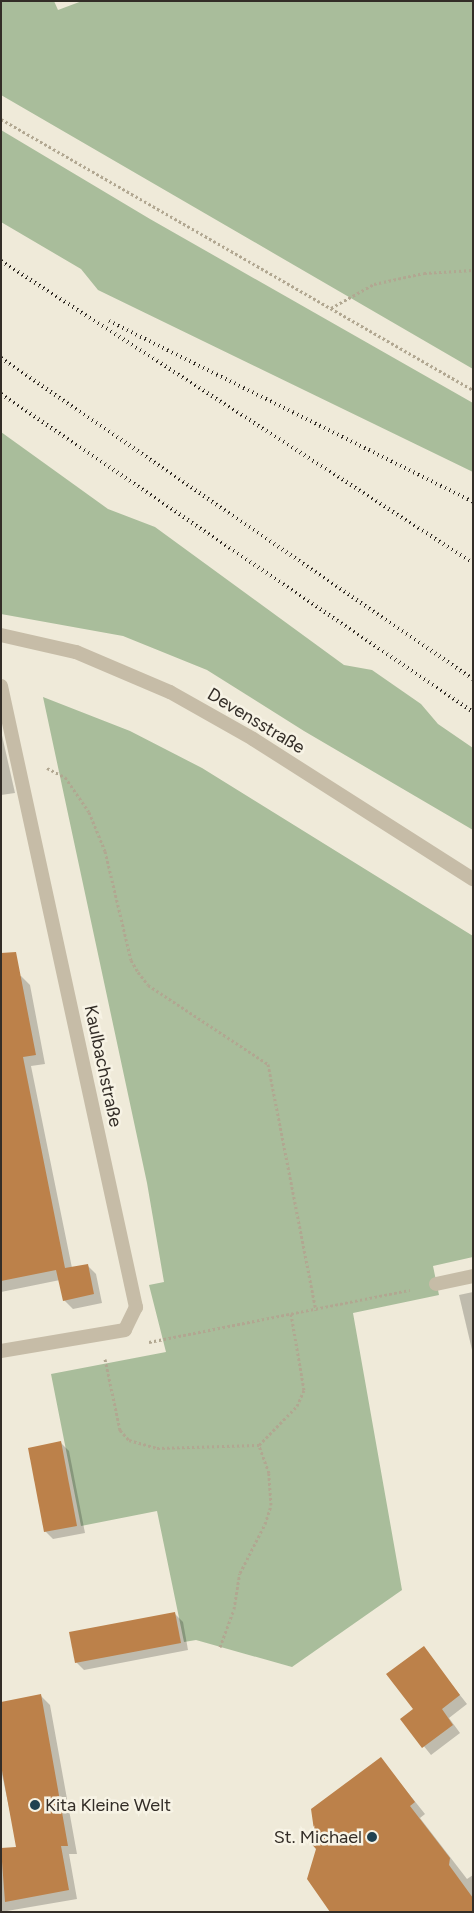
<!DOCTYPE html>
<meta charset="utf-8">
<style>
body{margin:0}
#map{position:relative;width:474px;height:1913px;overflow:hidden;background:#efead9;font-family:Figtree,sans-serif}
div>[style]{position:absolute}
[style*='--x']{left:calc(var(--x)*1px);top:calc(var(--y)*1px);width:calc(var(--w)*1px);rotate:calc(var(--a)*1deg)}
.green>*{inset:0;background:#a9bd9b}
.shadow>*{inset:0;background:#0003}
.building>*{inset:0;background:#bc814a}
.path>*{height:3px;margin-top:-1.5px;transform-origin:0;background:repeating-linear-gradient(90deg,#b1a791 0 2.5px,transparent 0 5px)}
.minor>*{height:14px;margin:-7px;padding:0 7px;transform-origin:7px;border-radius:7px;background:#c6bca7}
.rail>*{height:4px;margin-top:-2px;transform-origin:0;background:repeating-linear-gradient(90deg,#332d27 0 1px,transparent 0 5px)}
.dots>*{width:14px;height:14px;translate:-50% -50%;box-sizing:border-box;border:2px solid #f7f3e5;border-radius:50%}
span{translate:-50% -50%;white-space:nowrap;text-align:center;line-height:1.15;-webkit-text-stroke:5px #f7f3e5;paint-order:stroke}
.street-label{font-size:18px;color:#332d27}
.poi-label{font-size:18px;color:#332d27}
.left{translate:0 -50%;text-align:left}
.right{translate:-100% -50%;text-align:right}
.frame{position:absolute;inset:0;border:2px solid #332d27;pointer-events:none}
</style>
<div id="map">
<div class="green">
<div style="clip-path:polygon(1px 1px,54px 1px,58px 10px,82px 1px,473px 1px,473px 369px,1px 95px)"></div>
<div style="clip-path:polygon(1px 130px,150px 219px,473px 403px,473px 472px,98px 290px,81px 269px,1px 222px)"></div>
<div style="clip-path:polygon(1px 432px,108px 509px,155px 527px,344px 665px,372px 670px,421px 704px,438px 724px,473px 748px,473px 830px,304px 731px,207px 670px,123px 636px,1px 614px)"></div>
<div style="clip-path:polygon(43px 697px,130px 731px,202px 768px,473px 936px,473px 1257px,433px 1266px,439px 1295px,353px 1313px,402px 1590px,292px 1667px,196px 1640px,184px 1642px,157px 1511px,81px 1526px,51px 1374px,166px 1352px,149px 1285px,164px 1282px,147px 1183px)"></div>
</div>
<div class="shadow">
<div style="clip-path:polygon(1px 731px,15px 793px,1px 795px)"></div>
<div style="clip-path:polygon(21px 976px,30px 985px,45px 1064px,31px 1066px,72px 1268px,87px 1265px,96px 1274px,102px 1303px,73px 1309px,64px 1300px,60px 1280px,1px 1292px,1px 979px)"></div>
<div style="clip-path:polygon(473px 1292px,473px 1354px,459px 1295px)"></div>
<div style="clip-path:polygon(61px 1443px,69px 1451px,85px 1533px,53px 1539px,45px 1531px)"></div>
<div style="clip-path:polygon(175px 1614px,183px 1622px,188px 1650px,84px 1670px,76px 1662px)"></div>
<div style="clip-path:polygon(423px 1648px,467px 1704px,449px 1718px,460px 1733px,431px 1755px,402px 1719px,414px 1709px)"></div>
<div style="clip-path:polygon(41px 1696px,50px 1705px,77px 1854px,69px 1854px,77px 1899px,1px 1912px,1px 1850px,18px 1849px,1px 1770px,1px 1704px)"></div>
<div style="clip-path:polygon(381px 1759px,425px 1814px,420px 1818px,467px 1879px,473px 1875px,473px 1912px)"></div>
</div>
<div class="building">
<div style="clip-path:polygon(16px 952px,36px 1055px,23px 1057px,65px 1268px,88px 1264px,94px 1294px,63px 1301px,56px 1270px,1px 1281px,1px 953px)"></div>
<div style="clip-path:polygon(61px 1441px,77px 1526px,44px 1532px,28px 1448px)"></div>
<div style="clip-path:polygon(175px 1612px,181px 1643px,75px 1663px,69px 1632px)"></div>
<div style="clip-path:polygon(424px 1646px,460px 1695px,442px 1709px,453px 1725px,422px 1748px,400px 1719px,413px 1709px,386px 1674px)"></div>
<div style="clip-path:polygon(41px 1694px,68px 1846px,61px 1846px,69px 1890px,5px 1902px,1px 1848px,16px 1847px,1px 1765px,1px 1702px)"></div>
<div style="clip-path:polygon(381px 1757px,415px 1802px,410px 1806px,450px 1858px,449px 1865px,473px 1898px,473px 1912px,330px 1912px,307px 1879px,316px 1849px,308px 1840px,314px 1830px,311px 1809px)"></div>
</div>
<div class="path">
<div style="--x:1;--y:119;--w:544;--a:29.86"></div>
<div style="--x:331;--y:308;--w:49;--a:-29.2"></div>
<div style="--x:374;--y:284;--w:51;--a:-12.4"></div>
<div style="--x:424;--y:273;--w:49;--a:-3.5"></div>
<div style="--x:47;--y:768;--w:20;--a:27"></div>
<div style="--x:65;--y:777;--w:42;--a:55.6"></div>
<div style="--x:89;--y:812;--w:42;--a:67.7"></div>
<div style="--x:105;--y:851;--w:112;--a:76.6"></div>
<div style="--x:131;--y:960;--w:14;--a:60"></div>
<div style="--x:138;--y:972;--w:16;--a:52"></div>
<div style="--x:148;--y:985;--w:144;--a:33.4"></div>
<div style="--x:268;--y:1064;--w:251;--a:79"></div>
<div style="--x:149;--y:1342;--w:266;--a:-11.3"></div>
<div style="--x:105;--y:1359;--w:73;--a:78.1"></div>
<div style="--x:120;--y:1430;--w:13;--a:48"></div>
<div style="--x:129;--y:1440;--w:29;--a:16"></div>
<div style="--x:157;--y:1448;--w:102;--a:-1.7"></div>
<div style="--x:259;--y:1445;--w:54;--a:-45.7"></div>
<div style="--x:297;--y:1406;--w:17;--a:-66"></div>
<div style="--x:304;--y:1390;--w:77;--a:-99.7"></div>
<div style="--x:220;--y:1647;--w:40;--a:-69.8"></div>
<div style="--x:234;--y:1609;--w:36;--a:-81"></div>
<div style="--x:240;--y:1573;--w:55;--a:-63"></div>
<div style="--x:265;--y:1524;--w:20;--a:-72"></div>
<div style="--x:271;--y:1505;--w:32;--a:-94"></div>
<div style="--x:269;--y:1473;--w:30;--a:-110"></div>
</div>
<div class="minor">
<div style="--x:1;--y:635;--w:77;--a:12.8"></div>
<div style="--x:76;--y:652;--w:102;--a:23.1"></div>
<div style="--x:170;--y:692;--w:95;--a:29.5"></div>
<div style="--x:253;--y:739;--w:261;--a:32.5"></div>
<div style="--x:1;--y:686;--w:636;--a:77.74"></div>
<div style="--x:136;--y:1307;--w:25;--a:116"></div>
<div style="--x:125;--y:1330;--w:126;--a:170.4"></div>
<div style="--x:436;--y:1284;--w:38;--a:-12"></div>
</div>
<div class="rail">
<div style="--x:1;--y:261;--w:560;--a:32.61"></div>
<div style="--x:109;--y:321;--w:407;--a:26.4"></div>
<div style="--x:1;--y:358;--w:571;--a:34.22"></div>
<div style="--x:1;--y:394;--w:569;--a:33.97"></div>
</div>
<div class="dots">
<div style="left:35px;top:1805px;background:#204251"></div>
<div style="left:372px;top:1837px;background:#204251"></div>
</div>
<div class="street-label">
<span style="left:256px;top:721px;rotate:31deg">Devensstraße</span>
<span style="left:103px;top:1066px;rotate:78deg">Kaulbachstraße</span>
</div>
<div class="poi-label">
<span class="left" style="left:45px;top:1805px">Kita Kleine Welt</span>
<span class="right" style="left:362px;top:1837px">St. Michael</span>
</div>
<div class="frame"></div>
</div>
